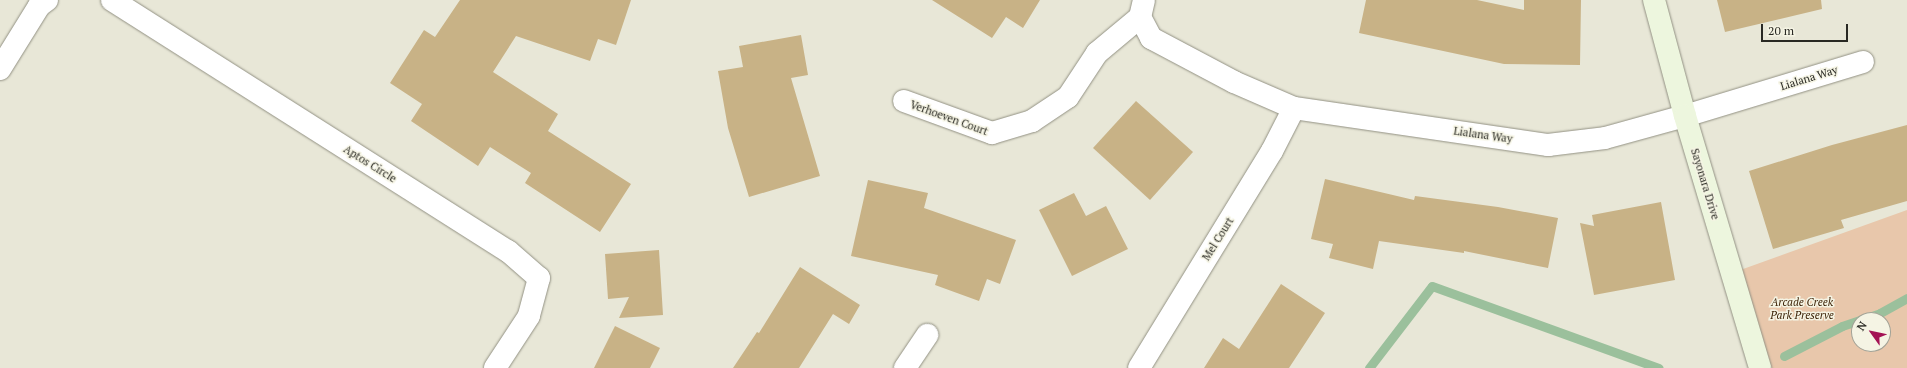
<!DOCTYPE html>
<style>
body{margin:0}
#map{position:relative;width:1907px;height:368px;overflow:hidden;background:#e8e7d7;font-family:"PT Serif",serif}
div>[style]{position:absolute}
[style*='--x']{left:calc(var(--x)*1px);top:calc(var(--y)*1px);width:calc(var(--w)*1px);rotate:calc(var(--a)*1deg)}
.green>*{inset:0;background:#e8c7ab}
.stream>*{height:9px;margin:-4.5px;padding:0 4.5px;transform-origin:4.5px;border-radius:4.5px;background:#9bc09c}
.building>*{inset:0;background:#c8b286}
.roads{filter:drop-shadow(0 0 1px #929183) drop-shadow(0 0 1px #929183)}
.street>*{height:22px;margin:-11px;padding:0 11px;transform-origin:11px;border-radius:11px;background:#fff}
.secondary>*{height:22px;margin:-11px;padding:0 11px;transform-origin:11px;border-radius:11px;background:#edf6de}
span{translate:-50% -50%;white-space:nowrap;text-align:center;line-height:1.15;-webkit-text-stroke:3px #f5f4e4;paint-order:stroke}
.street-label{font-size:11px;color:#292923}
.park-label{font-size:11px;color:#3e2409;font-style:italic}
.north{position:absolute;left:1851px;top:312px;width:40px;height:40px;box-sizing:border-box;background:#f5f4e4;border:1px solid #a3a397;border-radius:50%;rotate:303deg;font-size:11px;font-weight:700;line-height:16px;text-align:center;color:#292923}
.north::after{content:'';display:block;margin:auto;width:14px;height:18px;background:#a41254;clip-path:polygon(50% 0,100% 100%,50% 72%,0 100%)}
.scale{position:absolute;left:1761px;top:24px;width:87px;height:18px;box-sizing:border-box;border:2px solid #292923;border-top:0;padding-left:5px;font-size:12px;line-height:14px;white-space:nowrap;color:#292923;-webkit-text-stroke:3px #f5f4e4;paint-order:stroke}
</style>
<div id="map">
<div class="green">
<div style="clip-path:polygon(evenodd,1907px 210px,1907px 368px,1760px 368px,1732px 273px,1907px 210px,1859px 320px,1883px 320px,1883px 344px,1859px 344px,1859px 320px)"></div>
</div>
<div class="stream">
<div style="--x:1860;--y:320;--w:21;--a:-19"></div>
<div style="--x:1880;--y:313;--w:31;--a:-29"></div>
<div style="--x:1784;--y:356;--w:65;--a:-27.3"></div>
<div style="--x:1842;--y:326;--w:18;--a:-19"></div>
<div style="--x:1369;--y:368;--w:103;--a:-52.5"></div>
<div style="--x:1432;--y:286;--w:241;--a:19.9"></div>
</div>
<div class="building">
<div style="clip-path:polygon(460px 0,631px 0,616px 45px,598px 39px,590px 61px,516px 36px,493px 72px,558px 114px,548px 131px,631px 184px,600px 232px,525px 183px,531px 173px,490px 147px,478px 166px,411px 121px,422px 104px,390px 83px,424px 30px,435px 37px)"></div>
<div style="clip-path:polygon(932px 0,1040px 0,1023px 28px,1006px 17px,992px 38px)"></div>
<div style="clip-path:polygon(1366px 0,1477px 0,1524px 10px,1524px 0,1581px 0,1580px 65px,1504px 64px,1359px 33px)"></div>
<div style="clip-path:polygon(1717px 0,1821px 0,1822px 9px,1725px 32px)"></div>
<div style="clip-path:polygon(801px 35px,808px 75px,791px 78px,820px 176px,749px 197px,728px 128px,718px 71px,743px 67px,739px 46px)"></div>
<div style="clip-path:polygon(1136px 101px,1193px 152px,1150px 200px,1093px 148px)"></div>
<div style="clip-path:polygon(1907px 125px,1907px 201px,1841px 220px,1844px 228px,1773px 249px,1749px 171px,1832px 145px)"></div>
<div style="clip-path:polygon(1325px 179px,1414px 200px,1415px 196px,1498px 207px,1558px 218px,1548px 268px,1464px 251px,1464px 253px,1379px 241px,1373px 269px,1329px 258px,1333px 244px,1311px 239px)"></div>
<div style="clip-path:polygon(868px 180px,928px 193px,924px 208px,1016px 240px,1000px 284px,987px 279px,979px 301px,935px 285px,938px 275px,851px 256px)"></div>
<div style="clip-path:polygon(1074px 193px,1086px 216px,1106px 206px,1128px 249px,1072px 276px,1039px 210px)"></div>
<div style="clip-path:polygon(1661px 202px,1675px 280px,1594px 295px,1580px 223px,1594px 226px,1592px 215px)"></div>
<div style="clip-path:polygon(659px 250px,663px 315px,619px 318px,629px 297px,608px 299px,605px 254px)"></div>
<div style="clip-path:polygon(800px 267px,860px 305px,849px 324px,833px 314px,799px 368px,733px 368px,757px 332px,759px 333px)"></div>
<div style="clip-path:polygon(1281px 284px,1325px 313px,1289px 368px,1204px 368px,1223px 338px,1239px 349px)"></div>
<div style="clip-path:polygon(615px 326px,660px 348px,650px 368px,594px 368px)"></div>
</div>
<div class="roads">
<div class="street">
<div style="--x:112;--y:0;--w:469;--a:32.4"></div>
<div style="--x:508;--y:251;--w:41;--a:41.1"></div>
<div style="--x:539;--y:278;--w:39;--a:105"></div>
<div style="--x:529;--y:316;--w:62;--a:123.2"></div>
<div style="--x:1144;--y:0;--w:17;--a:103"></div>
<div style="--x:1140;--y:17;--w:24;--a:62"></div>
<div style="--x:1151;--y:38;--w:94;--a:27.9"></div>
<div style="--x:1234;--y:82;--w:65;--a:23.4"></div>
<div style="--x:1294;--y:108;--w:257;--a:8.3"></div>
<div style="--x:1548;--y:145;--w:57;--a:-7"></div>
<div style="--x:1605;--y:138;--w:83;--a:-15.4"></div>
<div style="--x:1685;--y:116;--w:186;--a:-16.9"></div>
<div style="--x:0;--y:69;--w:74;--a:-58.2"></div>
<div style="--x:39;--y:6;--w:10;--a:-37"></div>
<div style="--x:904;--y:101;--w:94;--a:20"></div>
<div style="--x:992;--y:133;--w:42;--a:-16.7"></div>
<div style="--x:1032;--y:121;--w:43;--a:-33.7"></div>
<div style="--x:1068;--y:97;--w:53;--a:-56.6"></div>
<div style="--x:1097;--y:53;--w:56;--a:-39.9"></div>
<div style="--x:905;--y:368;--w:40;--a:-56"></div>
<div style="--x:1139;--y:368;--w:255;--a:-58.5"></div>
<div style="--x:1272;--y:151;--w:48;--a:-62.9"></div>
</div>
<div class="secondary">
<div style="--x:1654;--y:0;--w:120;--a:75"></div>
<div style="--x:1685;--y:116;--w:263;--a:73.4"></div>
</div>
</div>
<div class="street-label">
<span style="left:1809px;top:78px;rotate:-17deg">Lialana Way</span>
<span style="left:949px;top:118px;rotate:20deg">Verhoeven Court</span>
<span style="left:1483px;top:135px;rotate:8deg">Lialana Way</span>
<span style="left:370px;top:164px;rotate:32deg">Aptos Circle</span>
<span style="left:1705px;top:184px;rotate:73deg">Sayonara Drive</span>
<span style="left:1218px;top:239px;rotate:-58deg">Mel Court</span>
</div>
<div class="park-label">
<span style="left:1802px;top:309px">Arcade Creek<br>Park Preserve</span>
</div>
<div class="north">N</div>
<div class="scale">20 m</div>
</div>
